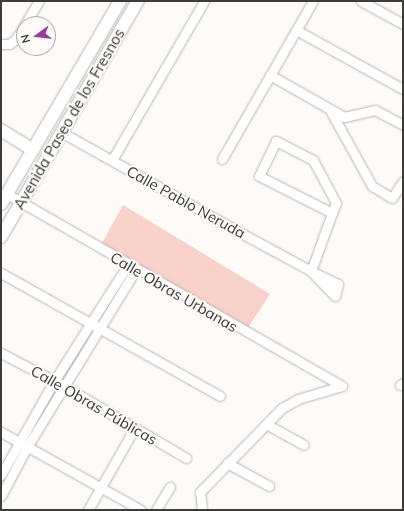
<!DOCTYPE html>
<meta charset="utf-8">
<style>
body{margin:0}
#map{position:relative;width:404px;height:511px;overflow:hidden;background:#fdfaf7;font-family:Mulish,sans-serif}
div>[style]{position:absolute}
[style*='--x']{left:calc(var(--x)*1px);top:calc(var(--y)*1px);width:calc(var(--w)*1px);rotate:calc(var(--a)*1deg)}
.green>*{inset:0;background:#f9d1cb}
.roads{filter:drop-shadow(0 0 1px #b8b5b2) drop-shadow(0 0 1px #b8b5b2)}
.minor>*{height:9px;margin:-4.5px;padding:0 4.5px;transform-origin:4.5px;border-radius:4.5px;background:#fff}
.tertiary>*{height:12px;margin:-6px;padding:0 6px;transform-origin:6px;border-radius:6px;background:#fff}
span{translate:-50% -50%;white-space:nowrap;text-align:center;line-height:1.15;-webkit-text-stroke:4px #fdfaf7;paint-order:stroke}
.street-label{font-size:15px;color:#3d3c3b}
.frame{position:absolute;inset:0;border:2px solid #3d3c3b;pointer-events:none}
.north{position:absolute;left:16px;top:16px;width:40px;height:40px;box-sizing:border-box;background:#fdfaf7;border:1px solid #b0aeac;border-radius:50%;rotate:255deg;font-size:11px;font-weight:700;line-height:16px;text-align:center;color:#3d3c3b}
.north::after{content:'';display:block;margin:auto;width:14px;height:18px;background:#9b3aa1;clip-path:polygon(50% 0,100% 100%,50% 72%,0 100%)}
</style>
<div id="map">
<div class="green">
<div style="clip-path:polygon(123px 205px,270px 294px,245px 332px,101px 245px)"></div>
</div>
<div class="roads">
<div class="minor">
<div style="--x:361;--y:1;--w:48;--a:28.7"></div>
<div style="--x:25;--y:24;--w:27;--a:-59"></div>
<div style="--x:296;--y:30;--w:122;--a:28.9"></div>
<div style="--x:1;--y:44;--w:8;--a:0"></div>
<div style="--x:9;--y:44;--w:7;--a:-34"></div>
<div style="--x:15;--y:40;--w:17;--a:-57"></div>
<div style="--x:270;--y:75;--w:85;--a:29.6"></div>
<div style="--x:344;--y:117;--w:32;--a:-13"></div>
<div style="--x:375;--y:110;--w:32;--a:28"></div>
<div style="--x:331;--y:112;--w:85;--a:61"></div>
<div style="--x:372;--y:186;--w:23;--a:31"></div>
<div style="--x:392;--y:198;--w:20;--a:-57"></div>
<div style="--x:61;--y:132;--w:194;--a:29.3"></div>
<div style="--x:230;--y:227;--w:92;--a:28.5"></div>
<div style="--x:311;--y:271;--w:30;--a:26"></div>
<div style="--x:338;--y:284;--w:12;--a:104"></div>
<div style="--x:335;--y:296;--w:35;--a:-134"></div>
<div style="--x:311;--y:271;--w:62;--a:-70.1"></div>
<div style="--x:332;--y:213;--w:11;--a:-68"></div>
<div style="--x:336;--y:203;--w:49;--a:-118.1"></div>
<div style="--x:313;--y:160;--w:42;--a:-152.8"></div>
<div style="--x:276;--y:141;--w:39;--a:116"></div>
<div style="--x:259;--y:176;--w:82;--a:26.9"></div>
<div style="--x:222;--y:159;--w:182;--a:-60.1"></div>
<div style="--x:112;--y:160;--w:184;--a:-59.9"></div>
<div style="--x:7;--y:194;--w:386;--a:29.8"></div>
<div style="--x:1;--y:273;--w:251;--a:29.3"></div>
<div style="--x:1;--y:353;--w:71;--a:27.6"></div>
<div style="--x:64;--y:386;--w:142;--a:30.5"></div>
<div style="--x:400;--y:385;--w:4;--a:-34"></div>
<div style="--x:266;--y:424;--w:43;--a:28.9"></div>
<div style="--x:1;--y:432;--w:160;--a:29.1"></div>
<div style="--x:227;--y:463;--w:48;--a:28.7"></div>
<div style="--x:1;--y:475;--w:108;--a:-60.6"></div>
<div style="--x:54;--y:381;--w:136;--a:-57.6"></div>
<div style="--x:1;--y:496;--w:55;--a:-62"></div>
<div style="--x:27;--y:447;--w:206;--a:-58.5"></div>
<div style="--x:88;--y:510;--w:93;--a:-60.4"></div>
<div style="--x:156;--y:510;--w:27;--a:-59"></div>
<div style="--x:202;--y:510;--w:18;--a:-96"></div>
<div style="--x:200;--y:492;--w:117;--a:-45.7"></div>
<div style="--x:282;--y:408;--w:18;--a:-29"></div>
<div style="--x:298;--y:399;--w:46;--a:-16.5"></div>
</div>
<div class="tertiary">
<div style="--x:1;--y:130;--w:38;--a:32"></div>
<div style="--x:1;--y:204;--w:235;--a:-59.6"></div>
<div style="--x:1;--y:237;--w:273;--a:-59.9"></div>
</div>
</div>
<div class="street-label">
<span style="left:69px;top:119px;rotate:-60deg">Avenida Paseo de los Fresnos</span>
<span style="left:186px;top:202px;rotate:29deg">Calle Pablo Neruda</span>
<span style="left:174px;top:292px;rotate:30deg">Calle Obras Urbanas</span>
<span style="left:94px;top:405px;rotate:30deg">Calle Obras Públicas</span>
</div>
<div class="frame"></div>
<div class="north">N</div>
</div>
